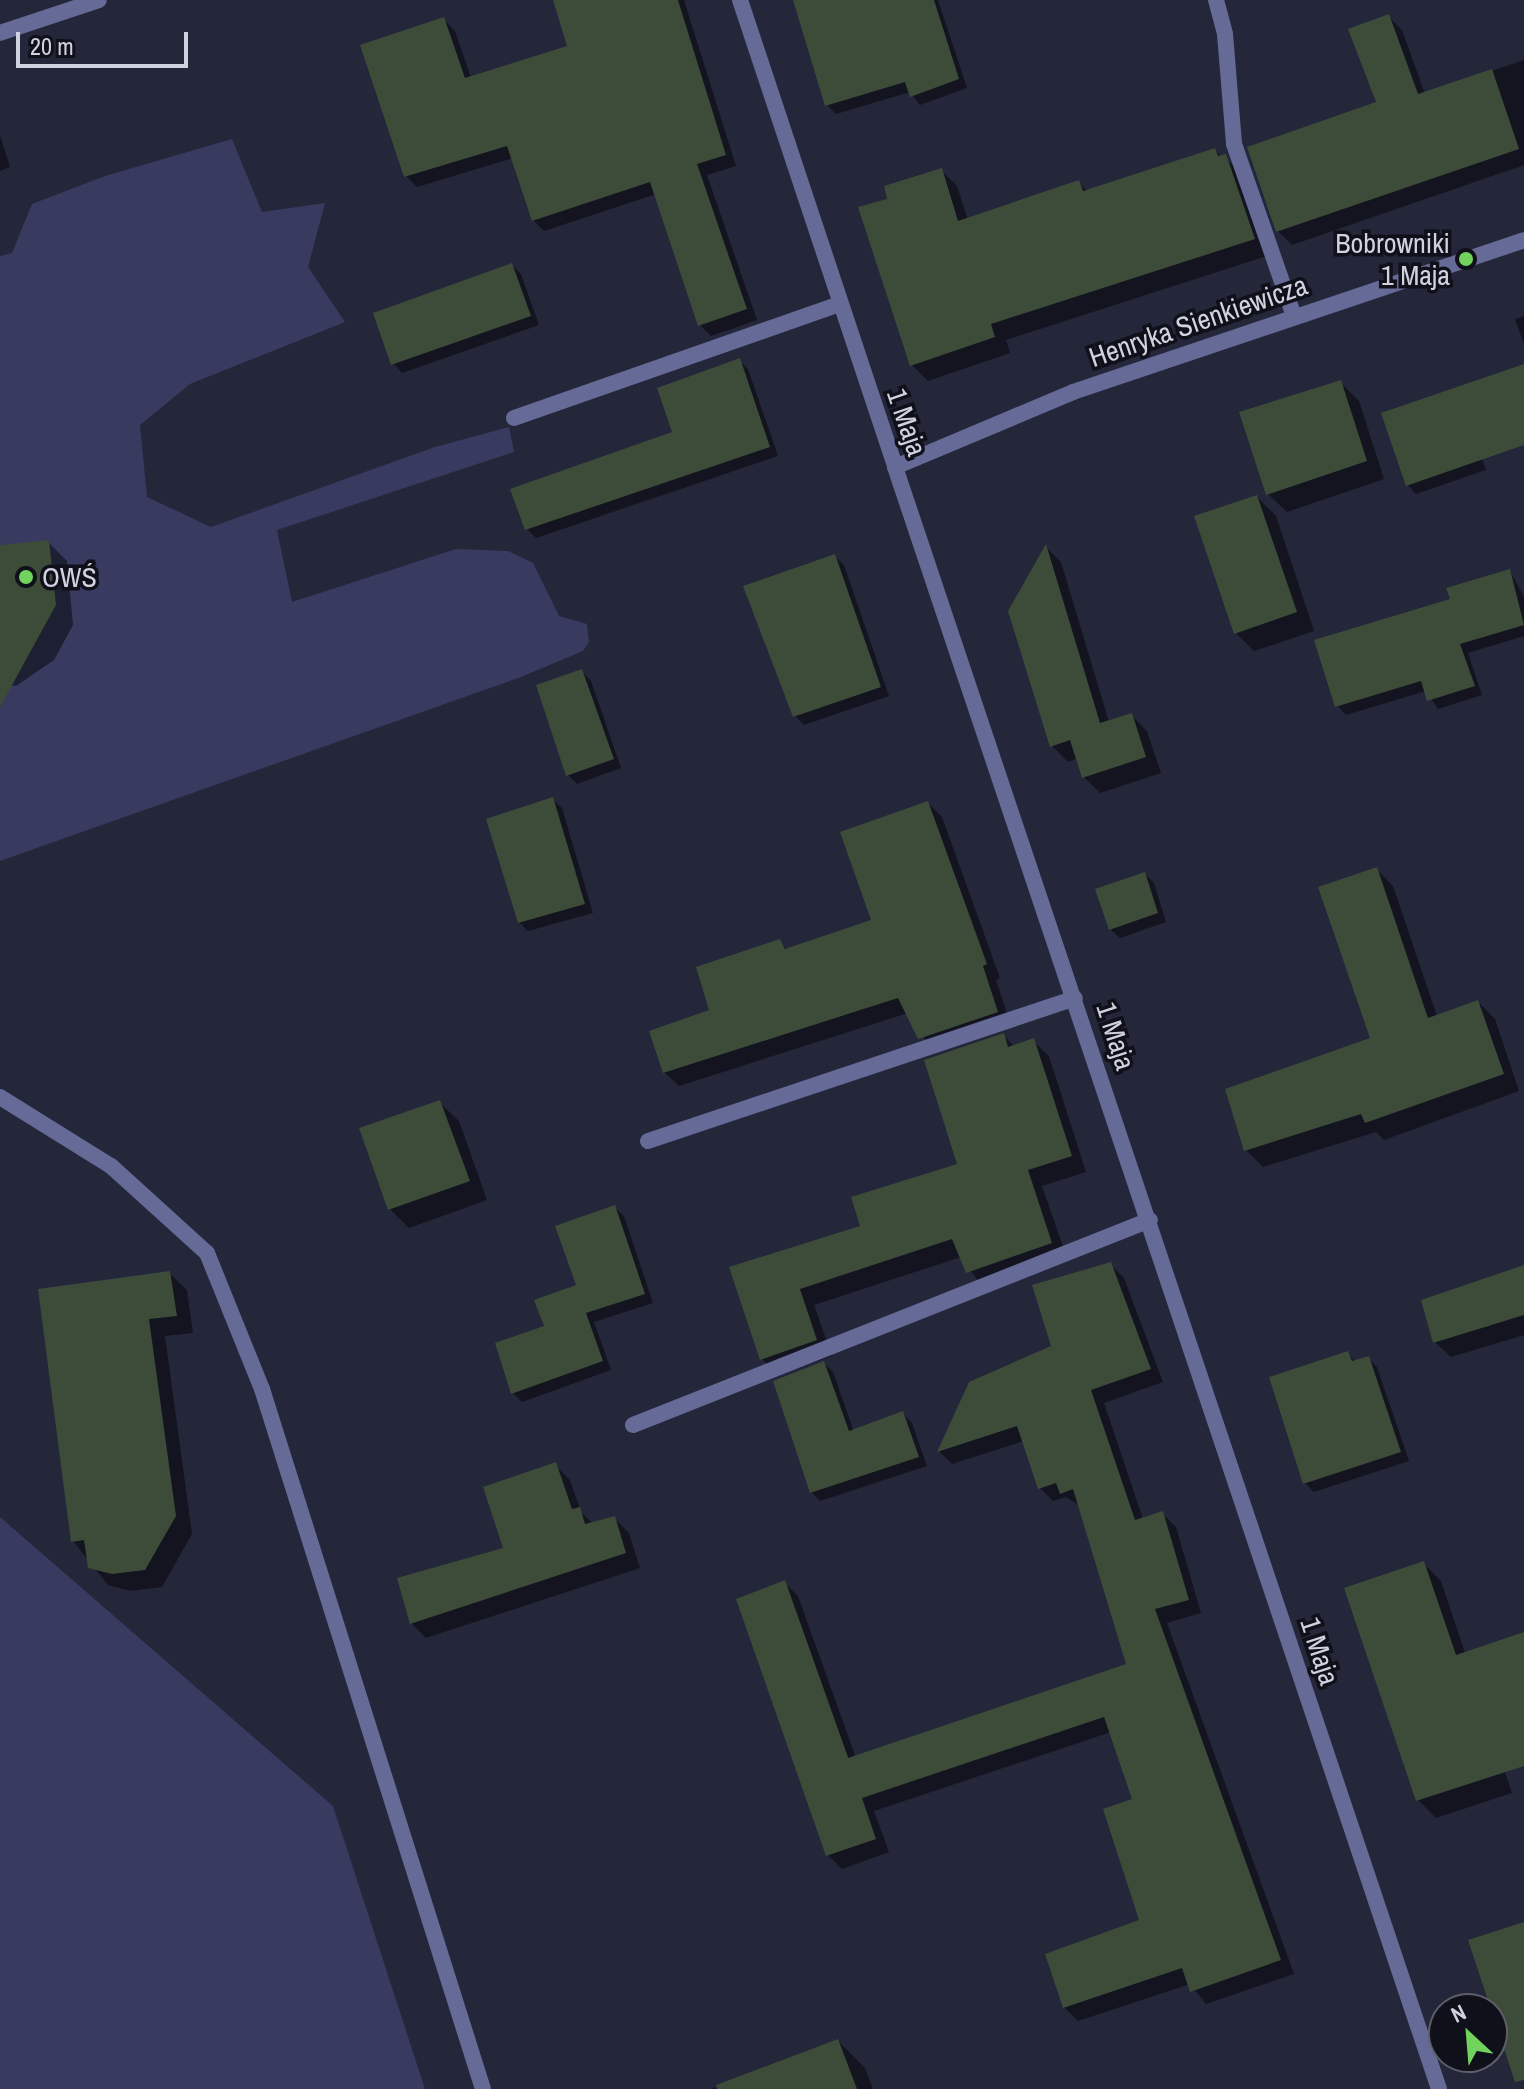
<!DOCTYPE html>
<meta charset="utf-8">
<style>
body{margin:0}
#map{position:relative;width:1524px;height:2089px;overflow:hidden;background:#24263a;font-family:"Archivo Narrow",sans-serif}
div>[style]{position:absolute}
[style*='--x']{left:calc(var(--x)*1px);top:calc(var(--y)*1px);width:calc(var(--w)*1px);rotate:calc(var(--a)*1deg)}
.green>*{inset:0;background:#383a5f}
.shadow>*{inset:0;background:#0007}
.building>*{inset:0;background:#3c4c39}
.service>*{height:16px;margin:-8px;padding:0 8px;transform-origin:8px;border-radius:8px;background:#666a97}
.minor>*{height:16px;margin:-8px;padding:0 8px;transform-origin:8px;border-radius:8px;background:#666a97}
.tertiary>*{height:16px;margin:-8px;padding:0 8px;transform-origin:8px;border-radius:8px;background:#666a97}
.dots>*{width:22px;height:22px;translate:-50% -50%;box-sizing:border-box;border:4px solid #0f1019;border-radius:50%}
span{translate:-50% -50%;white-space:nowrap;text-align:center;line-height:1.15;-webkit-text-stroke:7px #0f1019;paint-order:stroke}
.poi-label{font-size:28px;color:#d1d2e0}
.right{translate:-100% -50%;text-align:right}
.left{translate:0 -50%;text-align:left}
.street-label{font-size:28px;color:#d1d2e0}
.north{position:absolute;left:1428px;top:1993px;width:80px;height:80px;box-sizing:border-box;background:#0f1019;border:2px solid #5d5e69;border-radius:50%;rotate:334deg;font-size:22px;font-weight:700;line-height:32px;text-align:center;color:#d1d2e0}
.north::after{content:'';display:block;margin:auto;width:28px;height:36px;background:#71d35e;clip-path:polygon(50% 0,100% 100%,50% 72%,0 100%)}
.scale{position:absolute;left:16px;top:32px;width:172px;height:36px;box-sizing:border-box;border:4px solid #d1d2e0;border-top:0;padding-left:10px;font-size:24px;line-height:28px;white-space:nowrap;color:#d1d2e0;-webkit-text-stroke:6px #0f1019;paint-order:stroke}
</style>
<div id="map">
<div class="green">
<div style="clip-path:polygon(232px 139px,262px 212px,325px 203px,308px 267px,345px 322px,190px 384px,140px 425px,147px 497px,211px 527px,435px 447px,509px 427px,514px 452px,277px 530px,292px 602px,456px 549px,508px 551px,533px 563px,559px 616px,587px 624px,589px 642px,583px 651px,521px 677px,0 861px,0 256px,12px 253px,32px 204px,105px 176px)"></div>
<div style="clip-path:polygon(0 1517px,333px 1806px,425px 2089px,0 2089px)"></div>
</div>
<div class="shadow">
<div style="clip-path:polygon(555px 0,684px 0,736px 166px,707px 175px,757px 320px,711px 336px,700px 325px,656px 194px,544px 231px,533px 220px,513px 158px,417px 187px,406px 176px,444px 20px,455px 31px,471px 78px,570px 47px)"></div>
<div style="clip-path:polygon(795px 0,938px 0,967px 88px,920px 105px,910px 92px,836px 114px,827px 105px)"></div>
<div style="clip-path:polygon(1389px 17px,1402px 30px,1425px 94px,1524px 60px,1524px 165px,1292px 245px,1278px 231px,1249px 148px,1379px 103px)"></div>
<div style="clip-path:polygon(0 135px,10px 167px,0 171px)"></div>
<div style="clip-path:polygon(1214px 150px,1241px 172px,1270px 255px,1006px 340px,1010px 353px,928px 381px,912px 365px,889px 200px,941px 170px,957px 186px,968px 220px,1079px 183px,1088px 192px)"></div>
<div style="clip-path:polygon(512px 265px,521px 274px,539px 325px,402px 373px,393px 363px)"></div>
<div style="clip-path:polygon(1524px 316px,1524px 344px,1515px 319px)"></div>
<div style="clip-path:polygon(739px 360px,748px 369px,778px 456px,536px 538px,527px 529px,674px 434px)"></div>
<div style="clip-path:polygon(1341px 383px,1359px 401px,1384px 479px,1287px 512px,1268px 494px)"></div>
<div style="clip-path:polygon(1462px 400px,1486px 470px,1416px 494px,1407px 484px)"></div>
<div style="clip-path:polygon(1257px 497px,1276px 516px,1314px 631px,1254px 651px,1235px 632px)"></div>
<div style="clip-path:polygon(48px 542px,67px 561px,73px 625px,54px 660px,16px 686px,0 683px,0 547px)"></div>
<div style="clip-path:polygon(1046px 547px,1061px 562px,1109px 722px,1131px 715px,1147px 731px,1161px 773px,1100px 793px,1084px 777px,1078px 758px,1068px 762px,1052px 746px,1010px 611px)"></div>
<div style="clip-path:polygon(834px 556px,844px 565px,889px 696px,804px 725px,795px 716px)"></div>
<div style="clip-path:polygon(1510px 571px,1524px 597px,1524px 636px,1468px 653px,1482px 695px,1438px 709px,1426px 691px,1346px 715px,1337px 705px,1452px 601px)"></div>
<div style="clip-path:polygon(582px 672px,591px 681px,621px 768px,577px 784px,568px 775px)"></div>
<div style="clip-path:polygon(552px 799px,562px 808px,593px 913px,528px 931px,519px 922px)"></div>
<div style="clip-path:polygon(928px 803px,942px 817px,1000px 978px,996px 980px,1011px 1026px,934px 1052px,908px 1013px,679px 1086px,664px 1072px,712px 1011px,779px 941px,788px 950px,874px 922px)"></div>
<div style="clip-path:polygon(1376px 869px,1393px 886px,1437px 1016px,1478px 1002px,1495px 1019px,1519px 1091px,1384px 1140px,1376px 1132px,1263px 1167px,1246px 1150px,1372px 1040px)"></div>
<div style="clip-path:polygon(1145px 874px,1154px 883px,1166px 922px,1120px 938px,1110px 929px)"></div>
<div style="clip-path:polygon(1004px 1036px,1015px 1047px,1033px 1041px,1049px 1056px,1086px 1172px,1042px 1186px,1067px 1258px,983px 1288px,961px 1257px,814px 1305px,832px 1356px,778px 1375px,762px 1359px,732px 1268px,862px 1227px,959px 1165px)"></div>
<div style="clip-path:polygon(440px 1103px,459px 1121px,487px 1200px,409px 1228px,390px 1209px)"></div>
<div style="clip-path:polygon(614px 1207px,624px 1216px,653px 1303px,594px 1322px,611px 1370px,522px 1402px,513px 1393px,546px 1328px,578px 1286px)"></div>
<div style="clip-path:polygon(1110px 1264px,1124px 1278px,1163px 1382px,1104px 1403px,1143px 1519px,1162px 1513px,1176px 1527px,1201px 1613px,1167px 1623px,1294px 1974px,1206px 2004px,1190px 1984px,1078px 2021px,1064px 2007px,1141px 1921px,1135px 1800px,1111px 1732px,874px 1811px,889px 1852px,842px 1869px,828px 1855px,739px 1600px,784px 1582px,798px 1596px,856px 1758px,1128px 1665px,1079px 1505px,1066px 1497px,1053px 1501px,1040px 1488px,1024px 1441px,952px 1464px,939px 1451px,970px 1383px,1054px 1347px)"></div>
<div style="clip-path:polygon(1524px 1267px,1524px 1335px,1451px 1357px,1435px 1342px)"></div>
<div style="clip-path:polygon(169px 1273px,187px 1290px,193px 1333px,165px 1336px,192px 1534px,162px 1587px,130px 1591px,108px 1585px,73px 1541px,40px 1291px)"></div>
<div style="clip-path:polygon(1348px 1354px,1356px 1362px,1368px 1358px,1377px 1367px,1409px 1461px,1314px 1492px,1305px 1483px)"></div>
<div style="clip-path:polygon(824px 1363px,833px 1372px,854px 1432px,903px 1414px,912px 1423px,927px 1466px,820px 1501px,811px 1492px)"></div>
<div style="clip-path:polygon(555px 1465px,570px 1480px,581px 1512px,593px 1524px,614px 1518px,629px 1533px,640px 1568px,426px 1638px,411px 1623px,506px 1549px)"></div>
<div style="clip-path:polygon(1423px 1563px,1441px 1581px,1512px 1793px,1436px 1818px,1418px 1800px)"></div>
<div style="clip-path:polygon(838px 2041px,865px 2068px,873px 2089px,711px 2089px)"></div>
</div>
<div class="building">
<div style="clip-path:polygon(553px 0,678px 0,726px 155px,697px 164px,747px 309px,698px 326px,650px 182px,532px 221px,507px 146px,404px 177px,360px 45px,444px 17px,465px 78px,567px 46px)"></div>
<div style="clip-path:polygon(793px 0,934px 0,959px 79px,910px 97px,905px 82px,825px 106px)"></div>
<div style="clip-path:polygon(1389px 14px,1418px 94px,1492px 69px,1519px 149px,1276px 232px,1247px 147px,1376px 102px,1348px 29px)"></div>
<div style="clip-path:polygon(1215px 148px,1218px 156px,1226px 154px,1255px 239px,991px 324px,995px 337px,910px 366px,858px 207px,887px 199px,884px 186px,942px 168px,958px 221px,1079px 180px,1083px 191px)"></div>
<div style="clip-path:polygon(512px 263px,531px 316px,391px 365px,373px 313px)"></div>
<div style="clip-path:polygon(740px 358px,770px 447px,525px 530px,510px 489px,672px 432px,657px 388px)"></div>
<div style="clip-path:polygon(1524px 364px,1524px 445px,1406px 486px,1381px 413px)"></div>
<div style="clip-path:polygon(1341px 380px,1367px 461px,1266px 495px,1239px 412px)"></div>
<div style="clip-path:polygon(1257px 495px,1297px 612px,1234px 634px,1194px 516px)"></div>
<div style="clip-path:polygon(49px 540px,56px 605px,0 707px,0 545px)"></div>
<div style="clip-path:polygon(1046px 544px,1100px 723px,1132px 713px,1146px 757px,1082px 778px,1070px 740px,1050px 747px,1008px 611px)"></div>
<div style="clip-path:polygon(835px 554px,881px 687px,793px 717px,743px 586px)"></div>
<div style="clip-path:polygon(1510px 569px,1524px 625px,1460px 644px,1475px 686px,1427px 701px,1421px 681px,1335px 707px,1314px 640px,1450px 599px,1446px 588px)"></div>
<div style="clip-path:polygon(582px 669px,614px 759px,566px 776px,536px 685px)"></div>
<div style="clip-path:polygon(553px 797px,585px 904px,518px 923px,486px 819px)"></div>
<div style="clip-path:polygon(928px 801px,987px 964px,983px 966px,998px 1012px,918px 1039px,898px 998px,663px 1073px,649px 1031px,709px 1010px,696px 967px,780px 939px,785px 949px,871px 920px,840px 832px)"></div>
<div style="clip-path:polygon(1377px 867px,1428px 1018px,1478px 1000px,1504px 1074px,1365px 1123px,1361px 1114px,1244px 1151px,1225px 1089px,1370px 1038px,1318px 887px)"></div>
<div style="clip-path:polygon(1145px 872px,1158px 913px,1109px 930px,1095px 889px)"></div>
<div style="clip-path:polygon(1004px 1033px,1008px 1047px,1034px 1038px,1072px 1156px,1028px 1170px,1052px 1243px,966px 1273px,952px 1239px,800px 1289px,817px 1340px,760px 1360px,729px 1267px,860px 1226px,851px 1197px,957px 1164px,924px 1060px)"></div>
<div style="clip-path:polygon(440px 1100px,470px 1181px,388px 1210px,359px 1128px)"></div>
<div style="clip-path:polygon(615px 1205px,645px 1294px,586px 1313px,603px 1361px,511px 1394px,495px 1343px,544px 1326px,534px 1300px,576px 1285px,555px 1226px)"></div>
<div style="clip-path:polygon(1111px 1262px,1151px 1369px,1091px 1390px,1135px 1520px,1163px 1511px,1189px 1600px,1155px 1609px,1281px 1960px,1190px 1992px,1182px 1968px,1063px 2008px,1045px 1954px,1139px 1920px,1103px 1809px,1132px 1799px,1104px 1717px,862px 1798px,876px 1839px,826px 1856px,736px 1599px,785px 1580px,850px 1763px,848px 1758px,1126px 1664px,1073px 1489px,1060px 1494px,1056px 1483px,1038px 1489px,1017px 1426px,937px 1452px,969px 1382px,1051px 1346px,1032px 1285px)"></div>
<div style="clip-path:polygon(1524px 1265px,1524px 1315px,1433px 1343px,1421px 1300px)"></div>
<div style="clip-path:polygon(170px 1271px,177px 1316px,149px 1319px,176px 1516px,145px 1570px,112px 1574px,88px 1568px,84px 1540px,71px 1542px,38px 1289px)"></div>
<div style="clip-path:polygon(1348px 1351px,1352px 1361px,1369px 1356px,1401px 1452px,1303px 1484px,1269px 1377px)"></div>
<div style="clip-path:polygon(824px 1361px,849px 1431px,903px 1411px,919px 1457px,810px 1493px,773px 1381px)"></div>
<div style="clip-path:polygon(556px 1462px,572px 1509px,580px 1507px,585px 1524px,615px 1516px,626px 1553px,410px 1624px,397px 1578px,503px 1548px,483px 1487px)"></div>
<div style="clip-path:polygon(1424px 1561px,1456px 1655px,1524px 1632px,1524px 1766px,1416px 1801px,1344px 1588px)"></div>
<div style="clip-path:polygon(1524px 1922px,1524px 2080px,1515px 2082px,1468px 1940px)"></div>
<div style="clip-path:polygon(838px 2039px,857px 2089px,717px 2089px,716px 2085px)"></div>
</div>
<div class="service">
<div style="--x:1216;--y:0;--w:35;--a:75"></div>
<div style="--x:1225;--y:34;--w:110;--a:85.3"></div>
<div style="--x:1234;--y:144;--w:182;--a:70.8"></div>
<div style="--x:0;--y:33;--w:104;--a:-18.4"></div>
<div style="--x:514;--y:418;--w:345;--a:-19.3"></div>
<div style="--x:0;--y:1097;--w:131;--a:31.9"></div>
<div style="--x:111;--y:1166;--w:130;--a:42.2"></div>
<div style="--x:207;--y:1253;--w:147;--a:68"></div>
<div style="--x:262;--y:1389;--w:734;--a:72.48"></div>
<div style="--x:648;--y:1141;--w:450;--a:-18.5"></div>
<div style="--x:633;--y:1425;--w:556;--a:-21.63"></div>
</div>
<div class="minor">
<div style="--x:740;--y:0;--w:492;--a:71.6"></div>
</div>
<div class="tertiary">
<div style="--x:1439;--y:2089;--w:1711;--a:-108.54"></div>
<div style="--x:895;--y:467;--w:193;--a:-22.8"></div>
<div style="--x:1073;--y:392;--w:476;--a:-18.6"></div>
</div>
<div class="dots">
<div style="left:1466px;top:259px;background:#71d35e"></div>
<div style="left:26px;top:577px;background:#71d35e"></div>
</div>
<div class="poi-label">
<span class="right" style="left:1450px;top:259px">Bobrowniki<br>1 Maja</span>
<span class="left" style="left:42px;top:577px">OWŚ</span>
</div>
<div class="street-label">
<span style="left:1198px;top:321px;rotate:-19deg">Henryka Sienkiewicza</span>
<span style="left:907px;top:422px;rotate:71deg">1 Maja</span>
<span style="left:1116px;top:1036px;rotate:72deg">1 Maja</span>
<span style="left:1320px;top:1651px;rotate:72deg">1 Maja</span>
</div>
<div class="north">N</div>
<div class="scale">20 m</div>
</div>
